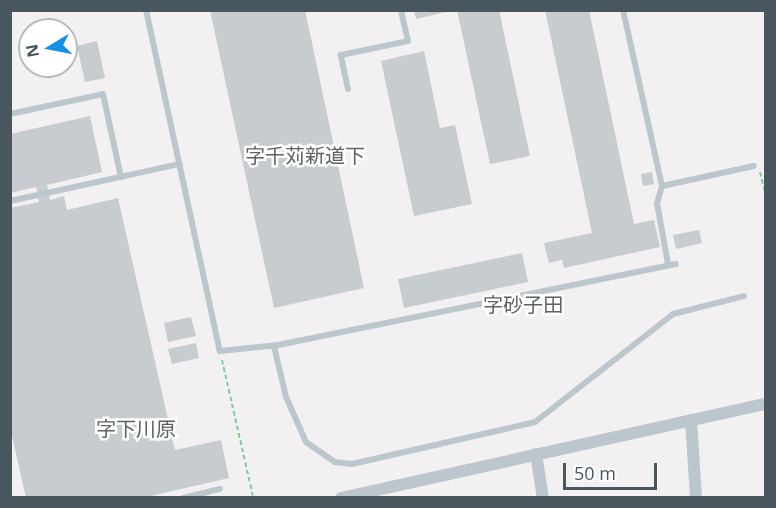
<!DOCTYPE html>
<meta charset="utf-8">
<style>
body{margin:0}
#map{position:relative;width:776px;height:508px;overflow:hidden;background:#f3f0f1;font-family:"Open Sans","Noto Sans JP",sans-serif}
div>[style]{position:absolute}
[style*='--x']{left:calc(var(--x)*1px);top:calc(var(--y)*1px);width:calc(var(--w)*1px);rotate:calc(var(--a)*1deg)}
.building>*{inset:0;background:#c7ccd0}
.path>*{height:2px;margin-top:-1px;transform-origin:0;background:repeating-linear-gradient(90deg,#75cf96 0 4.5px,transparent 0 7.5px)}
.service>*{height:6px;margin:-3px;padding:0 3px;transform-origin:3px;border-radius:3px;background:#bcc7cd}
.minor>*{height:12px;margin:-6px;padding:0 6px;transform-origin:6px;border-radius:6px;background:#bcc7cd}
span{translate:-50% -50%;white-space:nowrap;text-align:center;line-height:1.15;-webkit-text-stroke:5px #fff;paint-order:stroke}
.quarter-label{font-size:20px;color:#5c6265}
.frame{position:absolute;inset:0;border:12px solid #48575e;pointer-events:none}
.north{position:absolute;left:18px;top:18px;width:60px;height:60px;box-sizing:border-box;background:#fff;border:2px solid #b6bcbf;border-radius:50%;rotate:260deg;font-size:16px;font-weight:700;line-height:24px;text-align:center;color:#48575e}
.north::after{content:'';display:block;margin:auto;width:21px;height:27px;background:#1591e8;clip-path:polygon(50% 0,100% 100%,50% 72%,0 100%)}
.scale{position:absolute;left:563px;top:463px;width:94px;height:27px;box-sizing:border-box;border:3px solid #48575e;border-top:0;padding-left:8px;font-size:18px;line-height:21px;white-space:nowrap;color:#48575e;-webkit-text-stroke:4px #fff;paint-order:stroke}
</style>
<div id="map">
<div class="building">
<div style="clip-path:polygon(210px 10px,305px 10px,364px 288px,274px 308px)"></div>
<div style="clip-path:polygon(414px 10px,449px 10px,450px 11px,416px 19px)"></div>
<div style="clip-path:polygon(457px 10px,499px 10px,530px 156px,490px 164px)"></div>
<div style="clip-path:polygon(545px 10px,589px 10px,634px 224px,654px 220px,660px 247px,564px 268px,562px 260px,549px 263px,544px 243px,592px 233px)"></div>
<div style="clip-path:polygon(97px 41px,105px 78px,85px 82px,77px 46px)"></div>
<div style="clip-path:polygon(424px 51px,440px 128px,455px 125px,472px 204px,414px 216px,381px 61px)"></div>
<div style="clip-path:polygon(90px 116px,102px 172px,47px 185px,50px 200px,64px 196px,67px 210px,118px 198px,175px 450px,221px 440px,229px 478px,142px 498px,26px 498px,10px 427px,10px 208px,39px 202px,36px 187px,10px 193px,10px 134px)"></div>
<div style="clip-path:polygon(652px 172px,654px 184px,643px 186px,641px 174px)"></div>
<div style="clip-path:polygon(699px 230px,702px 243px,676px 249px,673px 235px)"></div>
<div style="clip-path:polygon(522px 253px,528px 282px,404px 308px,398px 279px)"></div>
<div style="clip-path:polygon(191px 317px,196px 336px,168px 342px,164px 323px)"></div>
<div style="clip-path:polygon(196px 343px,199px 358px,172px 364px,168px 349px)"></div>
</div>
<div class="path">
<div style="--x:760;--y:172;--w:25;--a:76"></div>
<div style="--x:222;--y:360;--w:139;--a:77.2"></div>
</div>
<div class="service">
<div style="--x:146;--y:10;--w:349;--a:77.8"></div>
<div style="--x:220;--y:351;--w:58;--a:-5.9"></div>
<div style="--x:278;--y:345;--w:406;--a:-11.5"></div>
<div style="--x:623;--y:10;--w:180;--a:77.5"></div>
<div style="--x:662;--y:186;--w:18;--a:106"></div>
<div style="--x:657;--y:203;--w:62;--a:79.8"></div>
<div style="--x:348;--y:89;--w:35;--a:-102"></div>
<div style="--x:341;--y:55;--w:68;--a:-11.8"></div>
<div style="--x:408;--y:41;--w:32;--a:-103"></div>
<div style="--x:10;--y:114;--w:95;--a:-12.1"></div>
<div style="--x:103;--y:94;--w:85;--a:77.8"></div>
<div style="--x:662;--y:186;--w:94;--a:-12.3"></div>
<div style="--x:10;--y:201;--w:174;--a:-12.3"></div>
<div style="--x:274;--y:346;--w:52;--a:76.8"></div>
<div style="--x:286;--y:397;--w:49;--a:66"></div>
<div style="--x:306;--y:442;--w:35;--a:35"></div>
<div style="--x:335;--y:462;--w:17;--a:7"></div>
<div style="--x:352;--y:464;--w:188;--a:-12.9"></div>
<div style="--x:535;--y:422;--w:175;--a:-38"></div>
<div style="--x:673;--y:314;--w:73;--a:-14.2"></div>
<div style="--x:183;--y:498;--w:38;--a:-14"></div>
</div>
<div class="minor">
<div style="--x:691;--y:420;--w:78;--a:86.3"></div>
<div style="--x:536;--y:454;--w:45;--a:81"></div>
<div style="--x:341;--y:498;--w:435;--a:-12.5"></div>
</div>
<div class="quarter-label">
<span style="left:305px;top:155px">字千苅新道下</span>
<span style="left:523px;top:304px">字砂子田</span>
<span style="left:136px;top:428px">字下川原</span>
</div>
<div class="frame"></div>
<div class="north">N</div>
<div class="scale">50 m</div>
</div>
